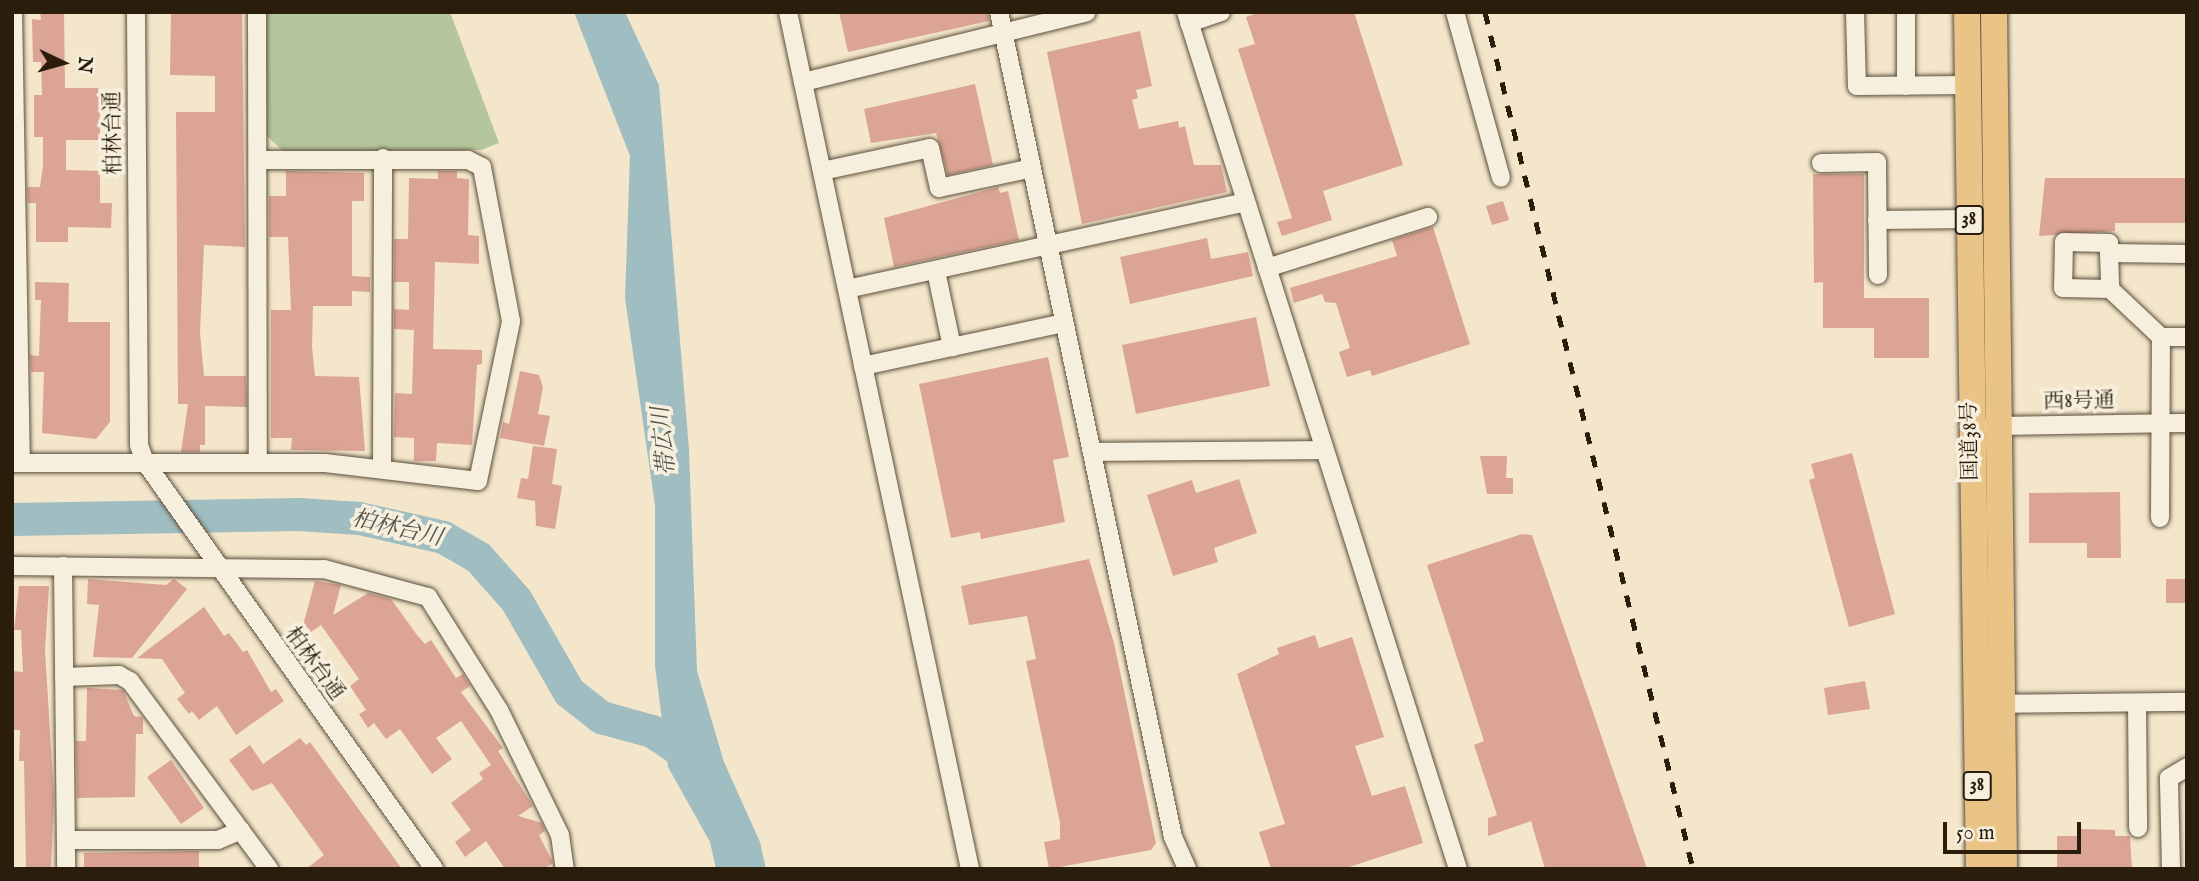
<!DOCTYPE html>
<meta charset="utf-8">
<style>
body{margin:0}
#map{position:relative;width:2199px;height:881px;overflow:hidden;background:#f3e6cb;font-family:"IM FELL English","Noto Serif JP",serif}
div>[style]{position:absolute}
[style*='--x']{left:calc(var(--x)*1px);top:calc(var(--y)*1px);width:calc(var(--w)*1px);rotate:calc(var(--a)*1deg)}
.green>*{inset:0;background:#b5c69c}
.water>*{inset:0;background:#a0bdc1}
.river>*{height:33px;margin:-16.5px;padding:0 16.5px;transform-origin:16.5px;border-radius:16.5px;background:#a0bdc1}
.building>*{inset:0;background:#dca495}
.roads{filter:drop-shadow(0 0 2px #5c4f3c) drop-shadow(0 0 2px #5c4f3c)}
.minor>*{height:18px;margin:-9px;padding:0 9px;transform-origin:9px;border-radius:9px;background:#f7efdd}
.highway>*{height:26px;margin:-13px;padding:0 13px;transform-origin:13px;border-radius:13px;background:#eac386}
.rail>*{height:5px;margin-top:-2.5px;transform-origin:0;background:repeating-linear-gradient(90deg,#2a1d0c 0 12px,transparent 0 24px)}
span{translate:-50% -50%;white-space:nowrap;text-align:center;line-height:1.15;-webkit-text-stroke:7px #f7efdd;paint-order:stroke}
.shield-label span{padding:2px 5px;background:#f7efdd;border:2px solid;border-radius:5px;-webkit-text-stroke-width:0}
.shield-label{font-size:19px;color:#2a1d0c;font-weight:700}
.street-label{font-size:21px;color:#2a1d0c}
.water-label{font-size:23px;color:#53554b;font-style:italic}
.frame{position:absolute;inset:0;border:14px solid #2a1d0c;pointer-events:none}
.north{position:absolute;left:28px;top:28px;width:70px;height:70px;-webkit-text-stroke:5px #f7efdd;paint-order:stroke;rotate:95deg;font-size:19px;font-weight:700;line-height:28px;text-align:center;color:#2a1d0c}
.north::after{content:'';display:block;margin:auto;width:24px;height:32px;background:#2a1d0c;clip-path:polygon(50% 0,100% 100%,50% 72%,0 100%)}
.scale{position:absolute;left:1943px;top:822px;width:138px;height:32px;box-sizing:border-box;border:4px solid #2a1d0c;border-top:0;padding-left:9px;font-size:21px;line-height:24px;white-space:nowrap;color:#2a1d0c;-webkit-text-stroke:5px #f7efdd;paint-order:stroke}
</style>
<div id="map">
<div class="green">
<div style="clip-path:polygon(266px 12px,450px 12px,499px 143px,481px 150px,283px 151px,267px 136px)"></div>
</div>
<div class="water">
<div style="clip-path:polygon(574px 12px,625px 12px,659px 85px,689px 450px,697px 671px,724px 762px,760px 842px,766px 869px,716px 869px,710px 842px,668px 767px,655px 666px,655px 505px,625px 298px,630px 156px)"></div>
</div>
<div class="river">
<div style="--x:12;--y:519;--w:287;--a:-1"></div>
<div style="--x:299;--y:514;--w:60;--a:3.8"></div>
<div style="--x:359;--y:518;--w:86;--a:12.7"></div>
<div style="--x:443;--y:537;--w:40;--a:29.7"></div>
<div style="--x:478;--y:557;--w:57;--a:48.5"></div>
<div style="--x:516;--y:600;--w:106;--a:60.1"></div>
<div style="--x:569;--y:692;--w:41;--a:38"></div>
<div style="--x:601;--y:717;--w:53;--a:15.4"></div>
<div style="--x:652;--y:731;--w:37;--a:34"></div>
<div style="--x:683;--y:752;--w:24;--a:54"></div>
</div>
<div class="building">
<div style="clip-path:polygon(40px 12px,64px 12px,65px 88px,100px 88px,100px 140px,66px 140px,66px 170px,100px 171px,100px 203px,112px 203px,111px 228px,68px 227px,68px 242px,36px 242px,36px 203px,28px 203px,27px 187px,40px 187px,43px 166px,43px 137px,34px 137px,34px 95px,42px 95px,41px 62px,33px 62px,32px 19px,41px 20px)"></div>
<div style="clip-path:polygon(171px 12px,242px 12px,245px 247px,204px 245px,200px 333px,204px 376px,246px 376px,247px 407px,205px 406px,205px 445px,200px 445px,200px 452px,181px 452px,188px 404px,178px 404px,176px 112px,215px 112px,215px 76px,170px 75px)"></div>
<div style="clip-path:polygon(839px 12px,988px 12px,989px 21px,848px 52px)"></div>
<div style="clip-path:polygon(1260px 12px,1354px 12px,1403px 165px,1323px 191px,1332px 220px,1282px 236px,1277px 222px,1292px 218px,1238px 49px,1255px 44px,1246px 17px)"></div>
<div style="clip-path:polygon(1140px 31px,1152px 86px,1136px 90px,1138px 98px,1132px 100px,1139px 129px,1178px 121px,1179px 128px,1185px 126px,1194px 165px,1221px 165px,1227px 192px,1082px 224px,1047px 52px)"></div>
<div style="clip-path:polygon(975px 84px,993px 165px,948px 175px,936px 133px,871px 143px,864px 109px)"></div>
<div style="clip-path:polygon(286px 171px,364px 173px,364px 201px,352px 201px,352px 276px,370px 277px,370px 292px,352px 291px,352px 306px,313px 306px,312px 347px,315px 376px,359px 377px,365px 451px,291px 450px,292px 438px,271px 438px,271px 310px,291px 310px,288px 237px,269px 237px,269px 196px,286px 196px)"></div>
<div style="clip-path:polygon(438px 171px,457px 171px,457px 178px,469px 179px,468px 235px,479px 236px,479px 264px,435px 262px,433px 349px,482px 350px,482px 364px,477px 365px,472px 445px,437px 443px,436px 461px,414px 461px,414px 438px,394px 437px,395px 393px,412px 394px,414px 330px,394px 329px,394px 309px,409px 310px,409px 282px,394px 282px,394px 239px,408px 239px,409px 178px,438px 179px)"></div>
<div style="clip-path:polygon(1813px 174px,1864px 174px,1864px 298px,1929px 298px,1929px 358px,1874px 358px,1874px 328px,1823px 328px,1823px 282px,1814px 283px)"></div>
<div style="clip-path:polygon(2045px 178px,2187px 178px,2187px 223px,2115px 223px,2115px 231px,2039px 236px)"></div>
<div style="clip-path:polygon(998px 187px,1000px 193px,1008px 191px,1019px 240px,894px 267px,884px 218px)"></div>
<div style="clip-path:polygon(1503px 201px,1509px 220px,1492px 225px,1486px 206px)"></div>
<div style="clip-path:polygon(1433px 227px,1470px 344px,1372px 376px,1370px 370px,1347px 377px,1339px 352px,1350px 348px,1336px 303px,1325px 302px,1322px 294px,1294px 303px,1290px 288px,1397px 256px,1392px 240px)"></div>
<div style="clip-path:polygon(1207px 238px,1211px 259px,1248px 252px,1253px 276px,1130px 304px,1120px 257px)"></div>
<div style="clip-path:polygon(35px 282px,69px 283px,68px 322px,110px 322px,110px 422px,96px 439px,42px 433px,44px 372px,31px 372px,30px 355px,39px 356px,41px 300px,35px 300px)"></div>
<div style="clip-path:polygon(1256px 317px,1270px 386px,1136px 414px,1122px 345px)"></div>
<div style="clip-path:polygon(1048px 357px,1069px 457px,1053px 460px,1065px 522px,981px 539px,980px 532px,951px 538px,919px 384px)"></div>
<div style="clip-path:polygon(520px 371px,539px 375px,543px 387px,538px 414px,550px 416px,544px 446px,500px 438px,503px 422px,509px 424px)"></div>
<div style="clip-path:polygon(533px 446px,557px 449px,552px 484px,562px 486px,555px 529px,536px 526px,535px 501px,517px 498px,521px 478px,528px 479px)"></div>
<div style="clip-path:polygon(1852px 453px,1895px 614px,1849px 627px,1809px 480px,1815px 478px,1811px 464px)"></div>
<div style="clip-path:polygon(1480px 456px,1507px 456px,1506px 478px,1513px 478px,1513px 494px,1487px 494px)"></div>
<div style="clip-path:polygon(1239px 479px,1257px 533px,1214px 548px,1218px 562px,1173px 576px,1147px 495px,1192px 480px,1196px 493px)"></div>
<div style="clip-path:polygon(2120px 492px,2121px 558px,2087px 558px,2087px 543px,2029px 543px,2029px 493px)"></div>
<div style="clip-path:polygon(1522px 534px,1532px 535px,1647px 869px,1545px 869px,1531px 821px,1488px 836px,1488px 818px,1497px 815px,1474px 745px,1484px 741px,1427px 565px)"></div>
<div style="clip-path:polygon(1089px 559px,1114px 643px,1156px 843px,1151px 850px,1049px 869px,1044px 842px,1060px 839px,1060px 823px,1026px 661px,1036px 659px,1027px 616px,969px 625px,961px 586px)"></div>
<div style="clip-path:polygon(88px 579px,166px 585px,174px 579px,187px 589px,132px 658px,93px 657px,99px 605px,87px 604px)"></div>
<div style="clip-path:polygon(2166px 579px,2186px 579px,2186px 603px,2166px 603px)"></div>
<div style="clip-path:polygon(315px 581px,341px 585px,333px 615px,368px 593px,391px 599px,417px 635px,425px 644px,431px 640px,456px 678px,463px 674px,470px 686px,461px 692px,503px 748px,498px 751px,533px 806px,518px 816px,542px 823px,545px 831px,539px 835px,553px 863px,544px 869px,505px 869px,486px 841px,465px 857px,455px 842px,471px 830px,451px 803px,483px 779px,479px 773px,491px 765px,461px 721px,436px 738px,452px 759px,432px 774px,400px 729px,386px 739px,374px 723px,368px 728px,359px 714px,366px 710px,350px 686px,359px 679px,321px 625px,299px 640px)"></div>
<div style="clip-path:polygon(19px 586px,49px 586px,45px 650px,54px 797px,51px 867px,46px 869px,26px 869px,24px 761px,19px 761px,20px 730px,12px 730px,12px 671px,23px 672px,21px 630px,14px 630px)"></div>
<div style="clip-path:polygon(204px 607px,224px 636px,229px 633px,243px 652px,247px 650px,271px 692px,276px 689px,284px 701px,236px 735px,217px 706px,199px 720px,192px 711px,189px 714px,177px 699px,185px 693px,162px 659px,137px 658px)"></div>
<div style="clip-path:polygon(1315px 635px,1319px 648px,1352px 637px,1384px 737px,1355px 746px,1372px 796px,1405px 786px,1423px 843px,1343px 869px,1271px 869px,1259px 832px,1285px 824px,1237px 674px,1279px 654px,1277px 648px)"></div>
<div style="clip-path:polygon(1865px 681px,1870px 709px,1828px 715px,1824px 688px)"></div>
<div style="clip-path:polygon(87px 688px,123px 690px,134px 716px,143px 717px,143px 734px,136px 734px,135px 797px,77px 798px,76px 741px,86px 741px)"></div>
<div style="clip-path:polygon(300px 738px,306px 745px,310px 742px,402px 869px,306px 869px,324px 855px,272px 783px,252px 791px,229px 760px,250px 745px,263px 764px)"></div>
<div style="clip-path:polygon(171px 760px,204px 808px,181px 824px,147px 777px)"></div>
<div style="clip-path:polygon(2081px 829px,2115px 830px,2115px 836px,2130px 836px,2132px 869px,2057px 869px,2057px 836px,2081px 836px)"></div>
<div style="clip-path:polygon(199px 851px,199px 867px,84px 867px,84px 853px)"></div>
</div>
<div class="roads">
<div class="minor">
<div style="--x:13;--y:12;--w:450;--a:89"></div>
<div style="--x:136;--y:12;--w:433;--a:89.6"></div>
<div style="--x:139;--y:445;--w:18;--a:71"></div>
<div style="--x:145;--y:462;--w:499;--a:54.6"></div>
<div style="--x:257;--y:12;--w:451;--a:89.9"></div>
<div style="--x:788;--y:12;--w:876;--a:78.01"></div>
<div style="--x:999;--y:12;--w:843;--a:78.09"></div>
<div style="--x:1173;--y:837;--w:35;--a:66"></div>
<div style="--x:1186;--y:12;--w:899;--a:72.39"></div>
<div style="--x:1455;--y:12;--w:172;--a:74.5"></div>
<div style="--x:1855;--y:12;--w:74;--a:88.5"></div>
<div style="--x:1857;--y:86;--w:111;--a:-0.5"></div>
<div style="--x:1906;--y:12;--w:74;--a:90"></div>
<div style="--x:1189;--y:23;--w:34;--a:-19"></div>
<div style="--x:803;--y:82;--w:292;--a:-13.8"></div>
<div style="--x:1821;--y:163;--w:56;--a:-1"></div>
<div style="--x:1877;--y:162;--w:113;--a:89.5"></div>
<div style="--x:822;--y:171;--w:110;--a:-12"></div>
<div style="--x:930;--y:148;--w:41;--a:77.3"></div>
<div style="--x:939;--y:188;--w:95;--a:-12.1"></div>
<div style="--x:1877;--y:220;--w:92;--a:-0.6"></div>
<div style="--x:2109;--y:253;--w:10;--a:-90"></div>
<div style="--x:2109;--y:243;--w:45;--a:-178.7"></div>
<div style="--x:2064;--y:242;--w:46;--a:91.2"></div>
<div style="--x:2063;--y:288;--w:47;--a:1.2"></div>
<div style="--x:2187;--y:254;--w:78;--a:-179.3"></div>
<div style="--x:2109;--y:253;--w:36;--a:88"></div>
<div style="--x:2110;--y:289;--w:70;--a:43.3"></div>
<div style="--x:2161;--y:337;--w:26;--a:0"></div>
<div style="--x:1267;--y:268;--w:169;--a:-17.6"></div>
<div style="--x:936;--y:271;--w:78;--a:78.1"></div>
<div style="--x:847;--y:289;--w:408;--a:-12.3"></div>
<div style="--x:863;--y:366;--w:206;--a:-12.1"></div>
<div style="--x:1991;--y:426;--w:196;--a:-0.9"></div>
<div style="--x:1092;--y:452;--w:232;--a:-0.5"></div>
<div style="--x:12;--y:463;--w:313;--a:0"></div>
<div style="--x:325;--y:463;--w:154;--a:6.7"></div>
<div style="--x:478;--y:481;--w:163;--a:-78.3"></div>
<div style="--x:511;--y:321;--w:157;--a:-100.7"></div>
<div style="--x:482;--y:167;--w:16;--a:-153"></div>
<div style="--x:468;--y:160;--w:209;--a:180"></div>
<div style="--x:382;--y:468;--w:310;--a:-89.8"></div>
<div style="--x:2160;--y:518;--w:181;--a:-89.7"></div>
<div style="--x:12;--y:566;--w:312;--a:0.6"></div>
<div style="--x:324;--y:569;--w:108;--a:15.1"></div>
<div style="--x:428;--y:597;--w:133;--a:57.9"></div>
<div style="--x:499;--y:710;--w:139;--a:64"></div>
<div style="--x:560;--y:835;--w:34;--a:82"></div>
<div style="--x:63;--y:566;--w:303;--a:89.4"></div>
<div style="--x:64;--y:677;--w:55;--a:-2.1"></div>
<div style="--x:119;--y:675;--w:13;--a:29"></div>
<div style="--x:130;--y:681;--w:234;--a:53.5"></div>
<div style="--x:2137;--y:703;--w:125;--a:89.5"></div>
<div style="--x:1991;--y:704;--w:196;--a:-0.6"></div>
<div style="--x:66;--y:840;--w:152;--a:0"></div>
<div style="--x:218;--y:840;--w:25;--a:-23"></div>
<div style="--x:2171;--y:869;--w:91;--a:-91.3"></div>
<div style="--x:2169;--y:778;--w:21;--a:-31"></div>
</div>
<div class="highway">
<div style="--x:1967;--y:12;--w:857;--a:89.2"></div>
<div style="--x:1994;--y:12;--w:857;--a:89.33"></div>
</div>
</div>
<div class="rail">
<div style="--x:1485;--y:12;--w:882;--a:76.36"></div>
</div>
<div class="shield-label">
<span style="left:1969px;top:220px">38</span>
<span style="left:1977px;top:786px">38</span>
</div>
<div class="street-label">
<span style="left:114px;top:133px;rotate:-91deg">柏林台通</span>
<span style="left:2079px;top:402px;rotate:-1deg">西8号通</span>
<span style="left:1971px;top:441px;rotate:-91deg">国道38号</span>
<span style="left:314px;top:664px;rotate:54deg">柏林台通</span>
</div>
<div class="water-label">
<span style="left:665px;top:441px;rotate:-96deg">帯広川</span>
<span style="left:397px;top:529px;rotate:13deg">柏林台川</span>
</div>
<div class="frame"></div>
<div class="north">N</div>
<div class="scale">50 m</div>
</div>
